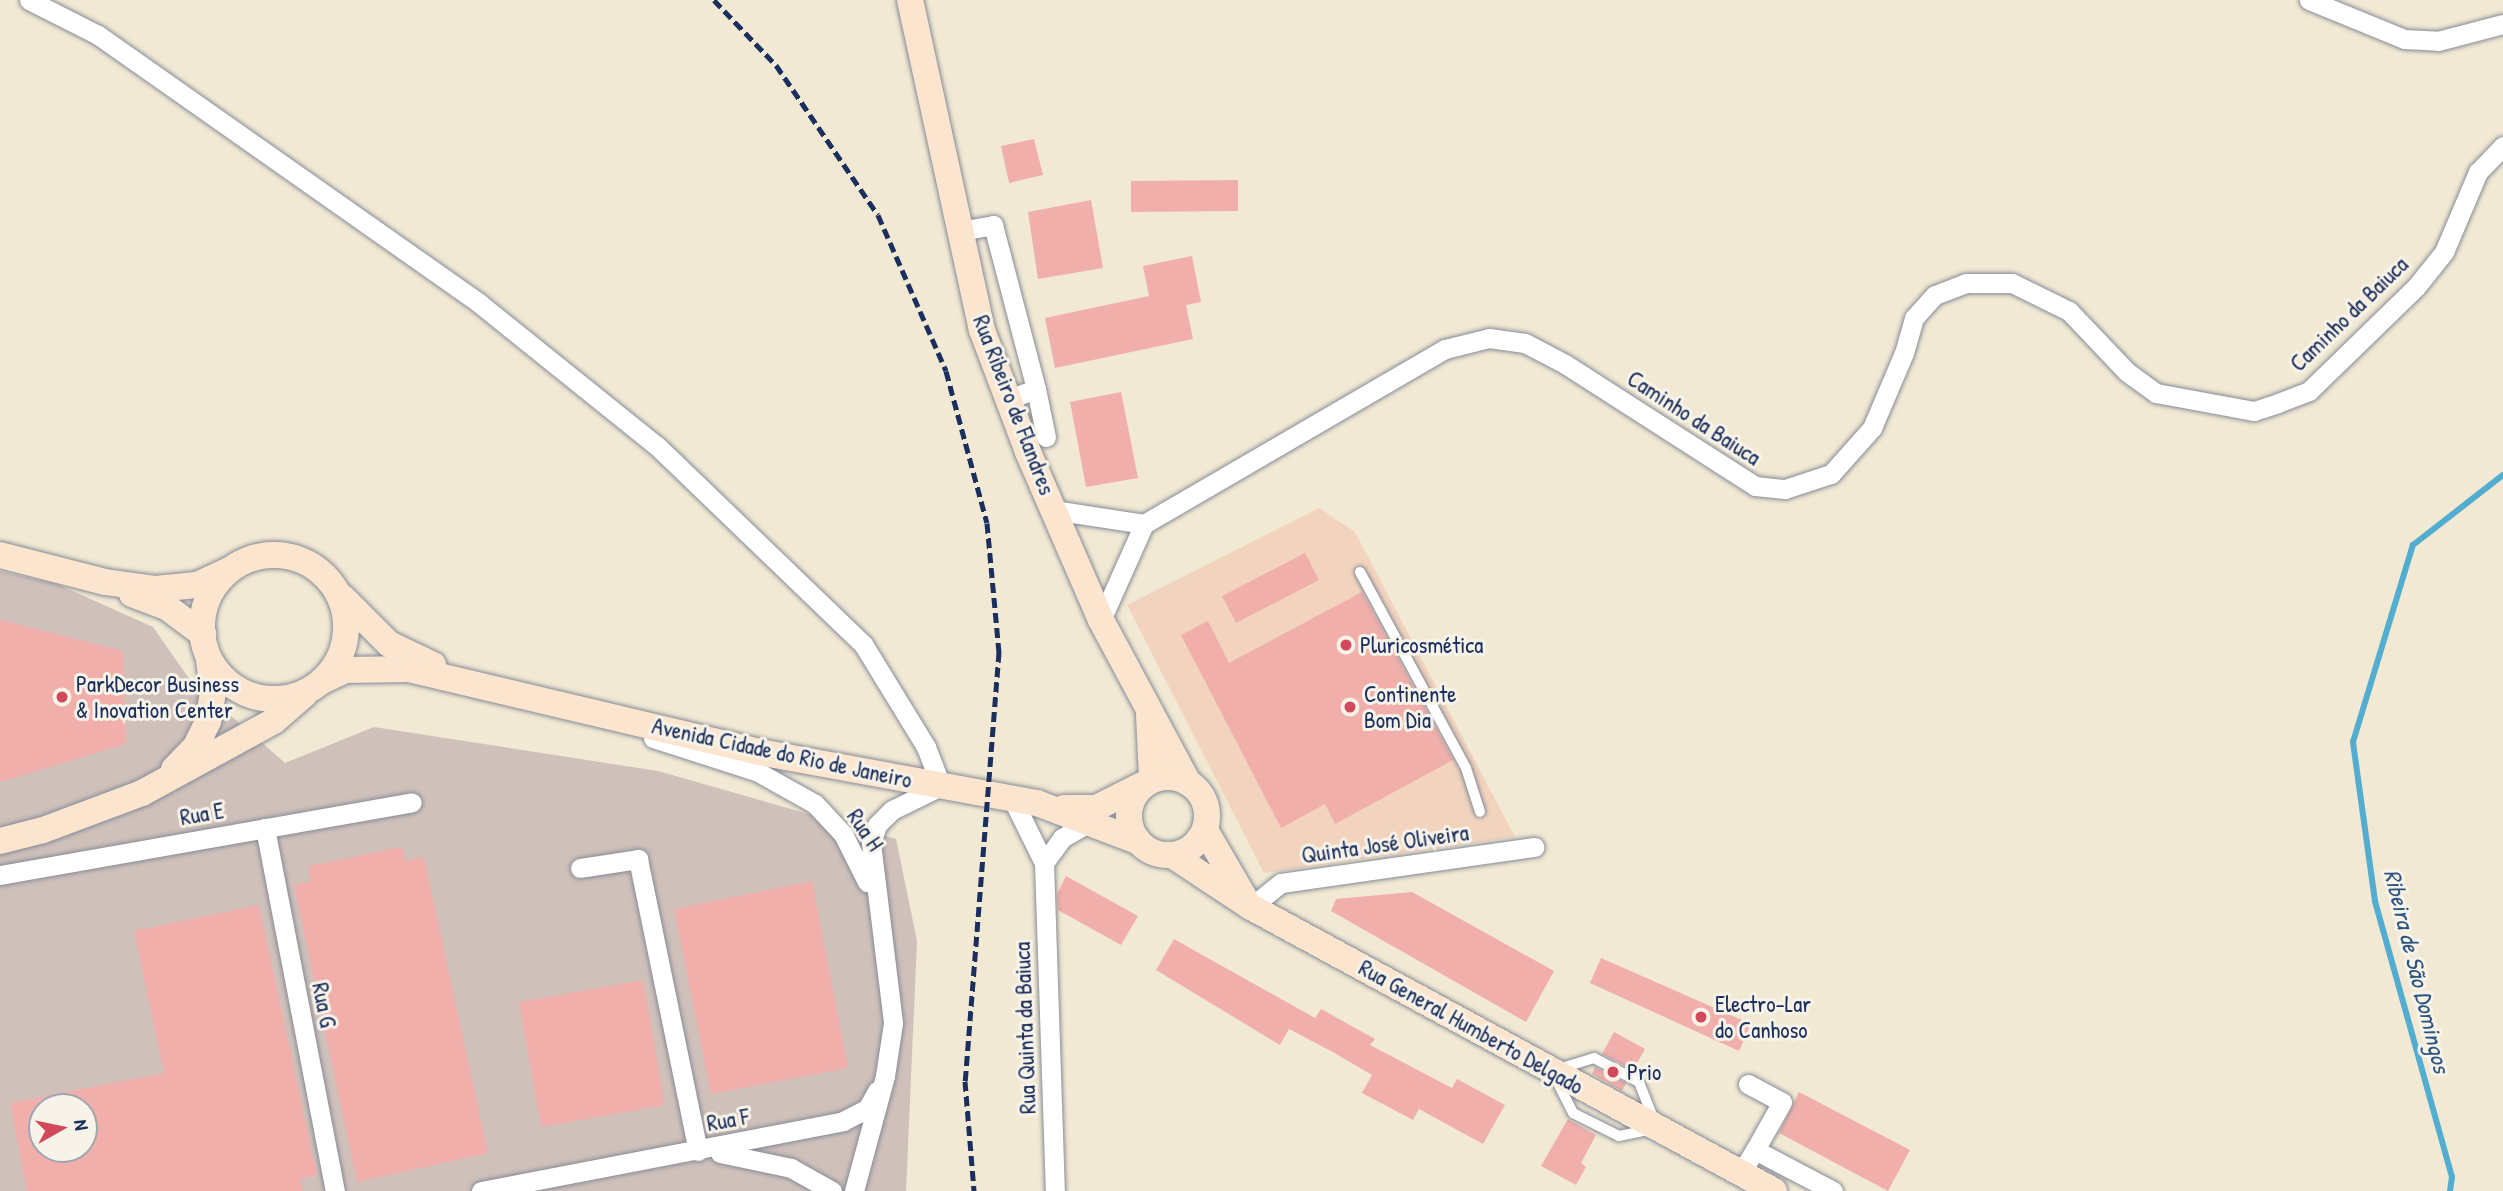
<!DOCTYPE html>
<meta charset="utf-8">
<style>
body{margin:0}
#map{position:relative;width:2503px;height:1191px;overflow:hidden;background:#f1e9d3;font-family:"Patrick Hand",sans-serif}
div>[style]{position:absolute}
[style*='--x']{left:calc(var(--x)*1px);top:calc(var(--y)*1px);width:calc(var(--w)*1px);rotate:calc(var(--a)*1deg)}
.built>*{inset:0;background:#f2d4be}
.industrial>*{inset:0;background:#cfc0ba}
.stream>*{height:6px;margin:-3px;padding:0 3px;transform-origin:3px;border-radius:3px;background:#52add0}
.building>*{inset:0;background:#f0afab}
.roads{filter:drop-shadow(0 0 2px #868c98) drop-shadow(0 0 2px #868c98)}
.lane>*{height:10px;margin:-5px;padding:0 5px;transform-origin:5px;border-radius:5px;background:#fff}
.street>*{height:19px;margin:-9.5px;padding:0 9.5px;transform-origin:9.5px;border-radius:9.5px;background:#fff}
.secondary>*{height:26px;margin:-13px;padding:0 13px;transform-origin:13px;border-radius:13px;background:#fbe5cf}
.secondary>.ring{margin:-13px;padding:0;box-sizing:content-box;background:none;border:26px solid #fbe5cf;border-radius:50%}
.rail>*{height:5px;margin-top:-2.5px;transform-origin:0;background:repeating-linear-gradient(90deg,#1b2f5e 0 10px,transparent 0 15px)}
.dots>*{width:19px;height:19px;translate:-50% -50%;box-sizing:border-box;border:4px solid #f7f3e8;border-radius:50%}
span{translate:-50% -50%;white-space:nowrap;text-align:center;line-height:1.15;-webkit-text-stroke:6px #f7f3e8;paint-order:stroke}
.street-label{font-size:23px;color:#1b2f5e}
.poi-label{font-size:23px;color:#1b2f5e}
.left{translate:0 -50%;text-align:left}
.water-label{font-size:24px;color:#2c5580;font-style:italic}
.north{position:absolute;left:28px;top:1093px;width:70px;height:70px;box-sizing:border-box;background:#f7f3e8;border:2px solid #9fa5b1;border-radius:50%;rotate:81deg;font-size:19px;font-weight:700;line-height:28px;text-align:center;color:#1b2f5e}
.north::after{content:'';display:block;margin:auto;width:24px;height:32px;background:#d1495b;clip-path:polygon(50% 0,100% 100%,50% 72%,0 100%)}
</style>
<div id="map">
<div class="built">
<div style="clip-path:polygon(1319px 508px,1355px 532px,1515px 837px,1264px 873px,1127px 605px)"></div>
</div>
<div class="industrial">
<div style="clip-path:polygon(evenodd,0 571px,57px 584px,153px 627px,190px 680px,285px 763px,374px 727px,658px 771px,896px 839px,917px 941px,906px 1191px,0 1191px,0 571px,42px 1107px,84px 1107px,84px 1149px,42px 1149px,42px 1107px)"></div>
</div>
<div class="stream">
<div style="--x:2450;--y:1191;--w:14;--a:-82"></div>
<div style="--x:2452;--y:1177;--w:287;--a:-105.6"></div>
<div style="--x:2375;--y:901;--w:161;--a:-97.9"></div>
<div style="--x:2353;--y:742;--w:206;--a:-73.1"></div>
<div style="--x:2413;--y:545;--w:114;--a:-37.9"></div>
</div>
<div class="building">
<div style="clip-path:polygon(1034px 139px,1043px 175px,1009px 183px,1001px 146px)"></div>
<div style="clip-path:polygon(1238px 180px,1238px 211px,1131px 212px,1131px 181px)"></div>
<div style="clip-path:polygon(1091px 200px,1103px 268px,1038px 279px,1028px 212px)"></div>
<div style="clip-path:polygon(1192px 256px,1201px 302px,1186px 305px,1193px 339px,1055px 368px,1045px 318px,1149px 296px,1143px 266px)"></div>
<div style="clip-path:polygon(1121px 392px,1138px 478px,1086px 487px,1070px 402px)"></div>
<div style="clip-path:polygon(1305px 553px,1319px 580px,1236px 623px,1222px 596px)"></div>
<div style="clip-path:polygon(1362px 592px,1453px 760px,1335px 824px,1325px 804px,1281px 828px,1181px 635px,1208px 621px,1229px 663px)"></div>
<div style="clip-path:polygon(0 620px,123px 651px,126px 744px,0 782px)"></div>
<div style="clip-path:polygon(402px 847px,405px 861px,424px 857px,488px 1153px,357px 1182px,294px 885px,311px 881px,308px 866px)"></div>
<div style="clip-path:polygon(1066px 876px,1138px 916px,1121px 945px,1058px 910px,1057px 894px)"></div>
<div style="clip-path:polygon(812px 881px,848px 1068px,711px 1094px,674px 909px)"></div>
<div style="clip-path:polygon(1412px 892px,1554px 971px,1526px 1022px,1331px 911px,1336px 899px)"></div>
<div style="clip-path:polygon(evenodd,259px 905px,317px 1175px,300px 1179px,303px 1191px,27px 1191px,10px 1103px,164px 1073px,134px 931px,259px 905px,42px 1107px,84px 1107px,84px 1149px,42px 1149px,42px 1107px)"></div>
<div style="clip-path:polygon(1174px 939px,1315px 1018px,1321px 1009px,1375px 1039px,1370px 1045px,1452px 1088px,1457px 1079px,1505px 1105px,1483px 1144px,1419px 1109px,1413px 1120px,1362px 1093px,1372px 1075px,1331px 1051px,1289px 1029px,1280px 1045px,1156px 970px)"></div>
<div style="clip-path:polygon(1601px 958px,1751px 1024px,1739px 1051px,1590px 983px)"></div>
<div style="clip-path:polygon(643px 980px,665px 1105px,541px 1127px,519px 1002px)"></div>
<div style="clip-path:polygon(1614px 1032px,1645px 1049px,1633px 1070px,1602px 1054px)"></div>
<div style="clip-path:polygon(1595px 1067px,1626px 1083px,1622px 1091px,1592px 1074px)"></div>
<div style="clip-path:polygon(1799px 1092px,1910px 1150px,1888px 1191px,1779px 1133px)"></div>
<div style="clip-path:polygon(1568px 1119px,1596px 1135px,1581px 1163px,1586px 1167px,1576px 1185px,1541px 1166px)"></div>
</div>
<div class="roads">
<div class="lane">
<div style="--x:1360;--y:572;--w:223;--a:61.6"></div>
<div style="--x:1466;--y:768;--w:46;--a:72.3"></div>
<div style="--x:1594;--y:1058;--w:51;--a:28.1"></div>
<div style="--x:1639;--y:1082;--w:49;--a:68.6"></div>
<div style="--x:1657;--y:1128;--w:39;--a:168"></div>
<div style="--x:1619;--y:1136;--w:51;--a:-153.4"></div>
<div style="--x:1573;--y:1113;--w:47;--a:-116.6"></div>
<div style="--x:1552;--y:1071;--w:44;--a:-17.2"></div>
</div>
<div class="street">
<div style="--x:29;--y:0;--w:77;--a:26.9"></div>
<div style="--x:98;--y:35;--w:466;--a:35.1"></div>
<div style="--x:479;--y:303;--w:228;--a:38.8"></div>
<div style="--x:657;--y:446;--w:286;--a:43.9"></div>
<div style="--x:863;--y:644;--w:121;--a:58.5"></div>
<div style="--x:926;--y:747;--w:42;--a:69"></div>
<div style="--x:941;--y:786;--w:55;--a:153.9"></div>
<div style="--x:892;--y:810;--w:21;--a:135"></div>
<div style="--x:877;--y:825;--w:19;--a:108"></div>
<div style="--x:871;--y:843;--w:181;--a:83"></div>
<div style="--x:893;--y:1023;--w:54;--a:98.6"></div>
<div style="--x:885;--y:1076;--w:119;--a:105.1"></div>
<div style="--x:2309;--y:0;--w:103;--a:22.3"></div>
<div style="--x:2404;--y:39;--w:34;--a:3"></div>
<div style="--x:2438;--y:41;--w:67;--a:-14.7"></div>
<div style="--x:960;--y:231;--w:34;--a:-10"></div>
<div style="--x:993;--y:225;--w:170;--a:75.3"></div>
<div style="--x:1036;--y:389;--w:30;--a:160"></div>
<div style="--x:1036;--y:389;--w:49;--a:78.2"></div>
<div style="--x:1053;--y:510;--w:92;--a:8.7"></div>
<div style="--x:1101;--y:620;--w:105;--a:-65.9"></div>
<div style="--x:1144;--y:524;--w:348;--a:-30.2"></div>
<div style="--x:1445;--y:349;--w:45;--a:-14"></div>
<div style="--x:1489;--y:338;--w:36;--a:8"></div>
<div style="--x:1525;--y:343;--w:45;--a:27.7"></div>
<div style="--x:1565;--y:364;--w:226;--a:32.7"></div>
<div style="--x:1755;--y:486;--w:30;--a:6"></div>
<div style="--x:1785;--y:489;--w:48;--a:-18.1"></div>
<div style="--x:1831;--y:474;--w:62;--a:-48.3"></div>
<div style="--x:1872;--y:428;--w:82;--a:-66.9"></div>
<div style="--x:1904;--y:353;--w:36;--a:-74"></div>
<div style="--x:1914;--y:318;--w:31;--a:-48"></div>
<div style="--x:1935;--y:295;--w:33;--a:-21"></div>
<div style="--x:1966;--y:283;--w:46;--a:0"></div>
<div style="--x:2012;--y:283;--w:64;--a:26.2"></div>
<div style="--x:2069;--y:311;--w:84;--a:46.4"></div>
<div style="--x:2127;--y:372;--w:36;--a:36"></div>
<div style="--x:2156;--y:393;--w:100;--a:10.4"></div>
<div style="--x:2254;--y:411;--w:25;--a:-18"></div>
<div style="--x:2278;--y:403;--w:33;--a:-21"></div>
<div style="--x:2309;--y:391;--w:149;--a:-44.2"></div>
<div style="--x:2416;--y:287;--w:45;--a:-51.3"></div>
<div style="--x:2444;--y:252;--w:87;--a:-67"></div>
<div style="--x:2478;--y:172;--w:36;--a:-46"></div>
<div style="--x:653;--y:738;--w:110;--a:17.9"></div>
<div style="--x:758;--y:772;--w:65;--a:29.3"></div>
<div style="--x:815;--y:804;--w:41;--a:47"></div>
<div style="--x:843;--y:834;--w:54;--a:63.4"></div>
<div style="--x:1012;--y:798;--w:72;--a:63.8"></div>
<div style="--x:1044;--y:863;--w:328;--a:88.1"></div>
<div style="--x:265;--y:828;--w:370;--a:79.1"></div>
<div style="--x:1044;--y:863;--w:31;--a:-54"></div>
<div style="--x:1062;--y:838;--w:32;--a:-30"></div>
<div style="--x:580;--y:868;--w:59;--a:-8.8"></div>
<div style="--x:638;--y:859;--w:298;--a:78.4"></div>
<div style="--x:0;--y:875;--w:418;--a:-10"></div>
<div style="--x:1251;--y:907;--w:38;--a:-39"></div>
<div style="--x:1281;--y:883;--w:256;--a:-8.1"></div>
<div style="--x:1748;--y:1084;--w:38;--a:28"></div>
<div style="--x:1782;--y:1102;--w:55;--a:119.4"></div>
<div style="--x:720;--y:1153;--w:73;--a:11.9"></div>
<div style="--x:791;--y:1168;--w:47;--a:29.3"></div>
<div style="--x:1741;--y:1173;--w:27;--a:-59"></div>
<div style="--x:1755;--y:1150;--w:88;--a:27.7"></div>
<div style="--x:481;--y:1191;--w:369;--a:-10.9"></div>
<div style="--x:843;--y:1121;--w:27;--a:-27"></div>
<div style="--x:867;--y:1109;--w:21;--a:-61"></div>
</div>
<div class="secondary">
<div style="--x:910;--y:0;--w:338;--a:77.7"></div>
<div style="--x:982;--y:330;--w:130;--a:69.3"></div>
<div style="--x:1028;--y:452;--w:183;--a:66.5"></div>
<div style="--x:1101;--y:620;--w:184;--a:61.8"></div>
<div style="--x:0;--y:555;--w:108;--a:14.4"></div>
<div style="--x:105;--y:582;--w:50;--a:8"></div>
<div style="--x:155;--y:589;--w:42;--a:-5.4"></div>
<div style="--x:197;--y:585;--w:35;--a:-25"></div>
<div class="ring" style="left:202px;top:555px;width:118px;height:118px"></div>
<div style="--x:132;--y:594;--w:39;--a:21"></div>
<div style="--x:168;--y:608;--w:44;--a:36.6"></div>
<div style="--x:342;--y:597;--w:66;--a:45"></div>
<div style="--x:389;--y:644;--w:49;--a:25.5"></div>
<div style="--x:322;--y:681;--w:26;--a:-25"></div>
<div style="--x:346;--y:670;--w:63;--a:-0.9"></div>
<div style="--x:409;--y:669;--w:360;--a:13.3"></div>
<div style="--x:759;--y:752;--w:283;--a:10.4"></div>
<div style="--x:1037;--y:803;--w:107;--a:20.8"></div>
<div style="--x:1149;--y:715;--w:64;--a:87.3"></div>
<div style="--x:174;--y:769;--w:32;--a:-46"></div>
<div style="--x:196;--y:746;--w:28;--a:-64"></div>
<div style="--x:208;--y:721;--w:29;--a:-80"></div>
<div style="--x:213;--y:692;--w:33;--a:-97"></div>
<div class="ring" style="left:1129px;top:777px;width:52px;height:52px"></div>
<div style="--x:1064;--y:808;--w:32;--a:0"></div>
<div style="--x:1096;--y:808;--w:51;--a:-26.6"></div>
<div style="--x:1205;--y:830;--w:78;--a:59.8"></div>
<div style="--x:0;--y:841;--w:44;--a:-14.3"></div>
<div style="--x:43;--y:830;--w:106;--a:-20.5"></div>
<div style="--x:142;--y:793;--w:150;--a:-28.6"></div>
<div style="--x:274;--y:721;--w:40;--a:-41"></div>
<div style="--x:1172;--y:855;--w:95;--a:33.4"></div>
<div style="--x:1251;--y:907;--w:595;--a:28.5"></div>
</div>
</div>
<div class="rail">
<div style="--x:714;--y:0;--w:90;--a:46.4"></div>
<div style="--x:776;--y:65;--w:181;--a:55.8"></div>
<div style="--x:878;--y:215;--w:170;--a:66.4"></div>
<div style="--x:946;--y:371;--w:157;--a:74.9"></div>
<div style="--x:987;--y:523;--w:130;--a:84.7"></div>
<div style="--x:999;--y:652;--w:430;--a:94.5"></div>
<div style="--x:965;--y:1081;--w:110;--a:85.3"></div>
</div>
<div class="dots">
<div style="left:1346px;top:645px;background:#d1495b"></div>
<div style="left:62px;top:697px;background:#d1495b"></div>
<div style="left:1350px;top:707px;background:#d1495b"></div>
<div style="left:1701px;top:1017px;background:#d1495b"></div>
<div style="left:1613px;top:1072px;background:#d1495b"></div>
</div>
<div class="street-label">
<span style="left:2349px;top:314px;rotate:-44deg">Caminho da Baiuca</span>
<span style="left:1014px;top:405px;rotate:69deg">Rua Ribeiro de Flandres</span>
<span style="left:1694px;top:418px;rotate:33deg">Caminho da Baiuca</span>
<span style="left:782px;top:753px;rotate:12deg">Avenida Cidade do Rio de Janeiro</span>
<span style="left:202px;top:814px;rotate:-10deg">Rua E</span>
<span style="left:865px;top:830px;rotate:56deg">Rua H</span>
<span style="left:1385px;top:844px;rotate:-8deg">Quinta José Oliveira</span>
<span style="left:324px;top:1005px;rotate:79deg">Rua G</span>
<span style="left:1471px;top:1027px;rotate:29deg">Rua General Humberto Delgado</span>
<span style="left:1025px;top:1028px;rotate:-92deg">Rua Quinta da Baiuca</span>
<span style="left:728px;top:1120px;rotate:-10deg">Rua F</span>
</div>
<div class="poi-label">
<span class="left" style="left:1360px;top:645px">Pluricosmética</span>
<span class="left" style="left:76px;top:697px">ParkDecor Business<br>&amp; Inovation Center</span>
<span class="left" style="left:1364px;top:707px">Continente<br>Bom Dia</span>
<span class="left" style="left:1715px;top:1017px">Electro-Lar<br>do Canhoso</span>
<span class="left" style="left:1627px;top:1072px">Prio</span>
</div>
<div class="water-label">
<span style="left:2417px;top:971px;rotate:76deg">Ribeira de São Domingos</span>
</div>
<div class="north">N</div>
</div>
